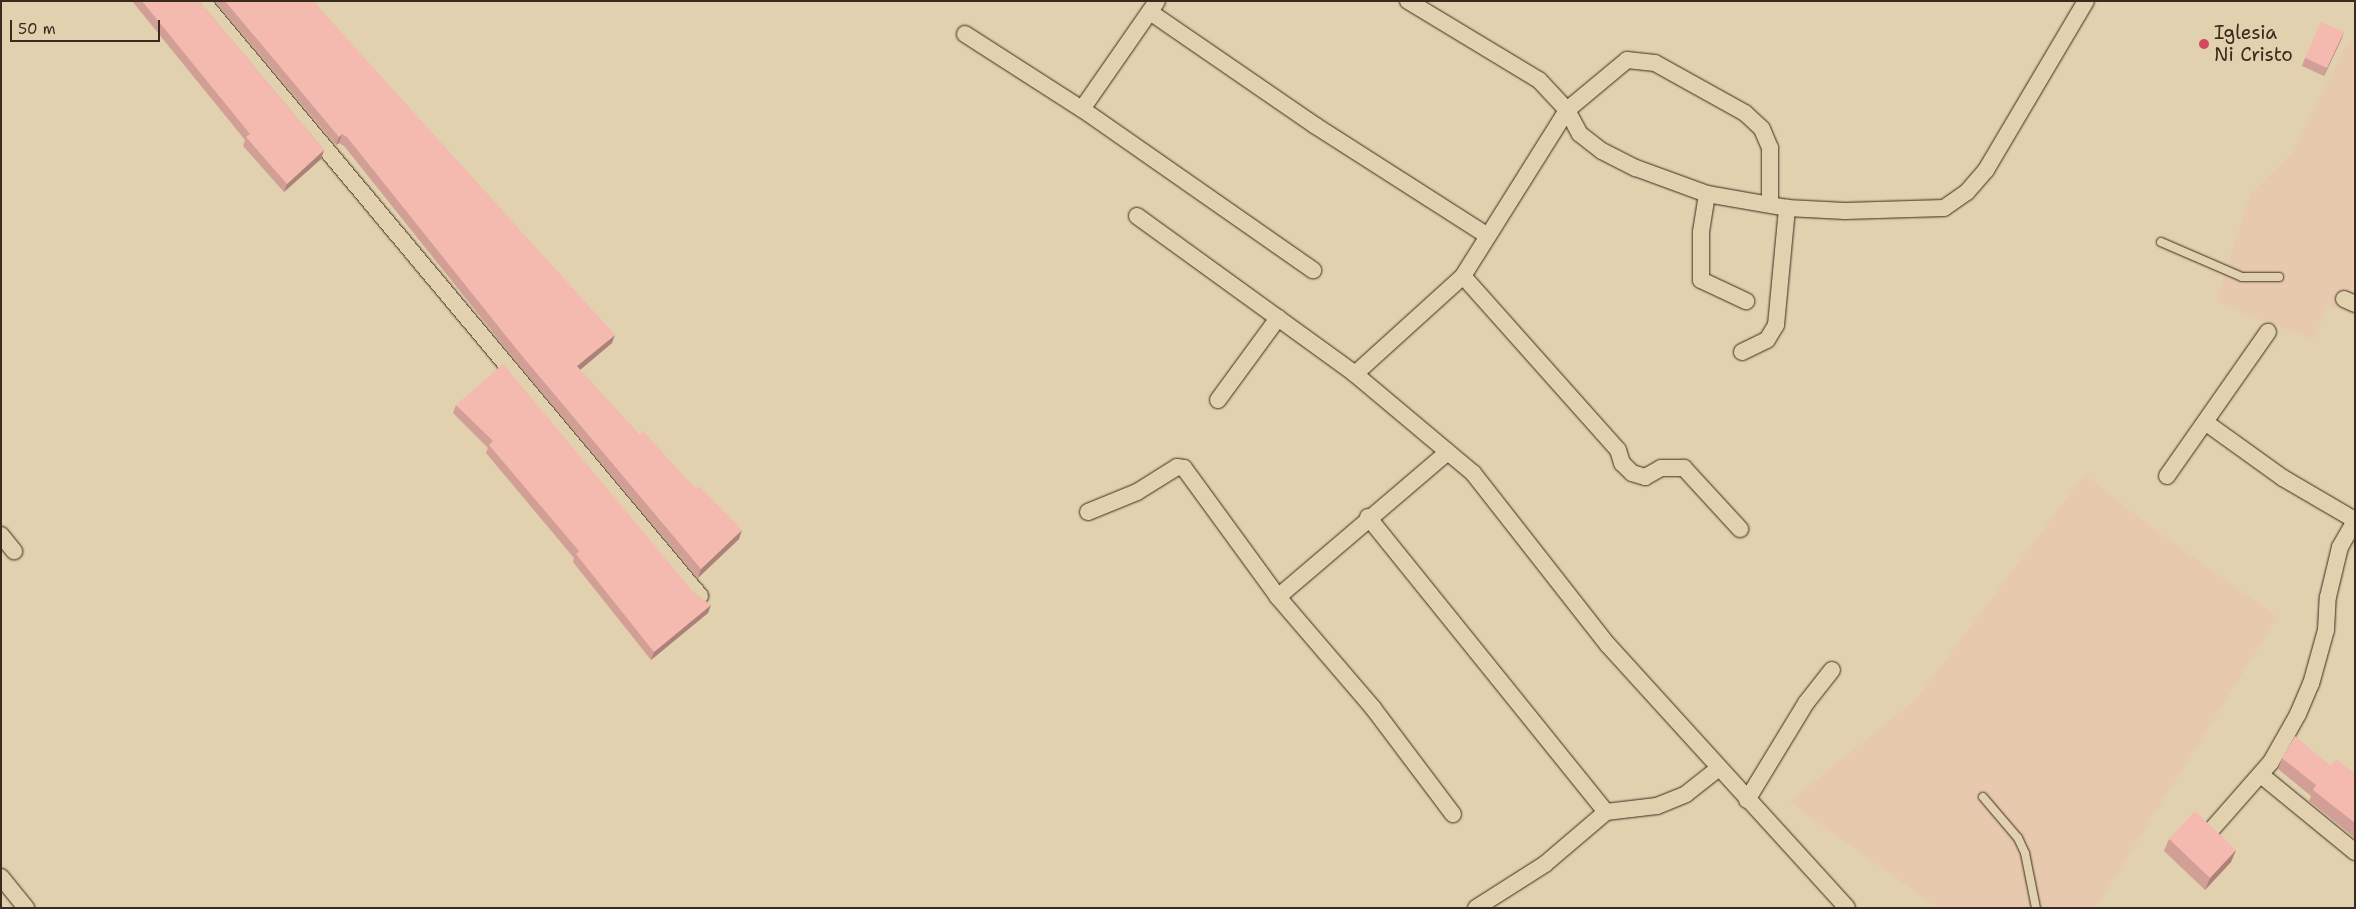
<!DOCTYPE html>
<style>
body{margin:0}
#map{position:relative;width:2356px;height:909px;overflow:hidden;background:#e2d1ae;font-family:"Shantell Sans",sans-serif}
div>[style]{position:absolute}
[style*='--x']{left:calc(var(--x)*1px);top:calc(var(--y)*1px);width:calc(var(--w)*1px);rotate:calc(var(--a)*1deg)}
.built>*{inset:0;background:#e7caae}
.roads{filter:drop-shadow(0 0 1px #3b2a1e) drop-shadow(0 0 1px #3b2a1e)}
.service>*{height:8px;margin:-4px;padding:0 4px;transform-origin:4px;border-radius:4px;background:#e2d1ae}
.minor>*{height:16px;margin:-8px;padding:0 8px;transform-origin:8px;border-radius:8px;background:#e2d1ae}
.wall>*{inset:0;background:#d29f96}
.shaded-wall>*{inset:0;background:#ab827a}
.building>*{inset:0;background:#f4b9af}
.dots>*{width:14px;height:14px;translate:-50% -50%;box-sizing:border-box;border:2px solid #e2d1ae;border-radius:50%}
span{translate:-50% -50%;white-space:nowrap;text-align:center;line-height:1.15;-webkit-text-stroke:4px #e2d1ae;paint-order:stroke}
.poi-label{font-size:19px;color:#3b2a1e}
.left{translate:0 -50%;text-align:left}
.frame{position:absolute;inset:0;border:2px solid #3b2a1e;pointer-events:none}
.scale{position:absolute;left:10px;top:20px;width:150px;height:22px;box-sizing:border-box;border:2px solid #3b2a1e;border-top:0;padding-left:6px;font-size:15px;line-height:18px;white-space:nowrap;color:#3b2a1e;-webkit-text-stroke:4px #e2d1ae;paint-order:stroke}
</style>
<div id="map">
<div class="built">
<div style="clip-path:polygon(2348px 42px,2355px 44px,2355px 316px,2328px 306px,2313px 340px,2216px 302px,2250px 194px,2291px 154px)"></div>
<div style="clip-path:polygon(2085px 474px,2149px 525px,2278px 617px,2096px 908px,1938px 908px,1789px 802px,1916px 699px)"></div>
</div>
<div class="roads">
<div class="service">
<div style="--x:2161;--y:242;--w:88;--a:23.4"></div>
<div style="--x:2242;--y:277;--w:37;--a:0"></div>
<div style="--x:1983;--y:797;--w:54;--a:49.5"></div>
<div style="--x:2018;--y:838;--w:17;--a:65"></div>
<div style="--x:2025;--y:853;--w:56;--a:78.7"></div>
</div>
<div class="minor">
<div style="--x:202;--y:1;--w:776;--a:50.07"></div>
<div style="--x:1408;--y:1;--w:153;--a:31.1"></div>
<div style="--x:1539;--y:80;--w:41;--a:47"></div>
<div style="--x:1567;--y:110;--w:27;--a:62"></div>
<div style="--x:1580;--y:134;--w:28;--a:38"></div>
<div style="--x:1602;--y:151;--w:38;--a:27"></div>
<div style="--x:1636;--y:168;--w:76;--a:20.1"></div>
<div style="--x:1707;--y:194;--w:81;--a:9.9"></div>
<div style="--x:1787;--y:208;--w:58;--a:3"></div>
<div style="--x:1845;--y:211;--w:99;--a:-1.7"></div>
<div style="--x:1944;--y:208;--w:28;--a:-35"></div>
<div style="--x:1967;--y:192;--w:29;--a:-49"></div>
<div style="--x:1986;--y:170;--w:196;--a:-59.4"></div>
<div style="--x:1150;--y:12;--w:201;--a:34.5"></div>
<div style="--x:1316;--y:126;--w:204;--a:32.6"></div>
<div style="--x:965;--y:34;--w:139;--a:32.7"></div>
<div style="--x:1082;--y:109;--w:282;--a:34.9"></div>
<div style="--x:1082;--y:109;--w:131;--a:-55.2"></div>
<div style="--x:1707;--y:194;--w:38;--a:99"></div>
<div style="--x:1701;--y:232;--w:48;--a:90"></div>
<div style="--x:1701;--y:280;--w:50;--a:25"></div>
<div style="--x:1137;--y:216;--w:269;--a:35.9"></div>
<div style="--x:1355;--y:374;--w:154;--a:40"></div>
<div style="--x:1473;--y:473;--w:219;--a:51.9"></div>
<div style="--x:1608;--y:645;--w:355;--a:47.7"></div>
<div style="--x:1463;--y:276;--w:233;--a:48.3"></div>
<div style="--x:1618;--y:450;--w:14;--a:73"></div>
<div style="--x:1622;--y:463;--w:14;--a:45"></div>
<div style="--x:1632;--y:473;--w:14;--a:17"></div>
<div style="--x:1645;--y:477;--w:18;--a:-29"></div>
<div style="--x:1661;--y:468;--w:23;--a:0"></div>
<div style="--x:1684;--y:468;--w:83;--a:47.4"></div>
<div style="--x:2344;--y:299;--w:12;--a:24"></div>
<div style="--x:1742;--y:352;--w:28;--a:-26"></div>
<div style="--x:1767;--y:340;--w:17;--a:-59"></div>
<div style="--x:1776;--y:325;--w:118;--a:-84.6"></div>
<div style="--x:1355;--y:374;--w:146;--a:-42.2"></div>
<div style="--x:1463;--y:276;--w:196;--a:-57.9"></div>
<div style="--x:1567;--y:110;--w:78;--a:-39.8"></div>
<div style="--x:1627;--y:60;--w:28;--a:6"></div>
<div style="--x:1655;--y:63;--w:103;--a:29.1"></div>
<div style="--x:1745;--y:113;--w:23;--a:43"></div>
<div style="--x:1762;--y:129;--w:21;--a:67"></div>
<div style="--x:1770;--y:148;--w:56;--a:90"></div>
<div style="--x:1218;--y:400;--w:102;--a:-53.8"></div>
<div style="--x:2205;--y:422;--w:96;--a:35.7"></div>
<div style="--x:2283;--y:478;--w:83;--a:30.3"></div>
<div style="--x:2167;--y:476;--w:176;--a:-55"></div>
<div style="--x:1088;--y:512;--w:53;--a:-22.2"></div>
<div style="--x:1137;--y:492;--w:47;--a:-32"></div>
<div style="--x:1177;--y:467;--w:7;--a:8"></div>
<div style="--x:1184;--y:468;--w:160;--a:53.9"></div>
<div style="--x:1278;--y:597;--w:146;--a:49.4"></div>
<div style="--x:1373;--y:708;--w:133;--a:53"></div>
<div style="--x:1368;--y:517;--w:379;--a:51.1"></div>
<div style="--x:1;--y:535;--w:21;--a:51"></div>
<div style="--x:1278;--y:597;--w:223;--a:-40.5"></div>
<div style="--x:2261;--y:775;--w:122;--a:39.3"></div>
<div style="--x:1747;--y:800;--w:114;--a:-58.7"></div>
<div style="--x:1806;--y:703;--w:42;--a:-51.8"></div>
<div style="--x:2213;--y:828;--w:88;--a:-48.7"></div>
<div style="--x:2271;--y:762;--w:55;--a:-60.6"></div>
<div style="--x:2298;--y:714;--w:33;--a:-67"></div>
<div style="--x:2311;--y:684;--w:56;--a:-74.5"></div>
<div style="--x:2326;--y:630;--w:33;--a:-87"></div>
<div style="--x:2328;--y:597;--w:51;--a:-76.5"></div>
<div style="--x:2340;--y:547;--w:30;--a:-60"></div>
<div style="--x:1;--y:877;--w:40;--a:51"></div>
<div style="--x:1476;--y:908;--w:82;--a:-32.5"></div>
<div style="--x:1545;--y:864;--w:80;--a:-40.4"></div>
<div style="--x:1606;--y:812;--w:51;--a:-6.7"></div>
<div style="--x:1657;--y:806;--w:31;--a:-22"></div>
<div style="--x:1686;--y:794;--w:42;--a:-38.2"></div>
</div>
</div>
<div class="wall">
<div style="clip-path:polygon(132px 1px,199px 1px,324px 150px,321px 159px,284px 192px,243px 146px,245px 140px)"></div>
<div style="clip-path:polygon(215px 1px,313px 1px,612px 343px,580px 370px,639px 435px,739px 539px,698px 578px,515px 360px,344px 146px,339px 143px,336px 145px)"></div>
<div style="clip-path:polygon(2344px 32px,2341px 40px,2324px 76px,2302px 66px,2305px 58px)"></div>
<div style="clip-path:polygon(456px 405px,695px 594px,711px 605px,708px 613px,651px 660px,573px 562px,574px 558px,486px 453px,488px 448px,453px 413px)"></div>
<div style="clip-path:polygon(2282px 758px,2331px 766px,2355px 774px,2355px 838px,2309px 801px,2311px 796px,2278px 769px)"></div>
<div style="clip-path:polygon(2169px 839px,2236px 850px,2231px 862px,2205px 890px,2164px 851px)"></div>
</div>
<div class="shaded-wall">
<div style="clip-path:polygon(2344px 32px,2341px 40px,2324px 76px,2327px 68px)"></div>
<div style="clip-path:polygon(342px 134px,339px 143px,336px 145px,339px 137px)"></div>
<div style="clip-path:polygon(324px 150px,321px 159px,284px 192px,287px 184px)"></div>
<div style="clip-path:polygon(615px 335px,612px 343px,574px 375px,577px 366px)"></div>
<div style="clip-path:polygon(742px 530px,739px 539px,698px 578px,701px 569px)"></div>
<div style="clip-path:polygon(711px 605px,708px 613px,651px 660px,654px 652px)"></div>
<div style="clip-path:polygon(2236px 850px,2231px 862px,2205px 890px,2210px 878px)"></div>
</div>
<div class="building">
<div style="clip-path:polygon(142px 1px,199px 1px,324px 150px,287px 184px,246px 137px,250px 134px)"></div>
<div style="clip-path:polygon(225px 1px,313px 1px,615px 335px,577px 366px,639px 435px,643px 431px,696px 489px,699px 486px,742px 530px,701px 569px,518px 351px,347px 137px,342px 134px,339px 137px)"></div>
<div style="clip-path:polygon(2321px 22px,2344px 32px,2327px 68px,2305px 58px)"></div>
<div style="clip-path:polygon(503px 364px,695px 594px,711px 605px,654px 652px,576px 554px,579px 551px,489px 445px,493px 441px,456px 405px)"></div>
<div style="clip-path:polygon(2295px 736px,2331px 766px,2336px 759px,2355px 774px,2355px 823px,2313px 790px,2316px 785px,2282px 758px)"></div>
<div style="clip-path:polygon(2195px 811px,2236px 850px,2210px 878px,2169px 839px)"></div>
</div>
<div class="dots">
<div style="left:2204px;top:44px;background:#d1495b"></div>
</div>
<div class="poi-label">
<span class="left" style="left:2214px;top:44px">Iglesia<br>Ni Cristo</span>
</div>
<div class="frame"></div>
<div class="scale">50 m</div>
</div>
